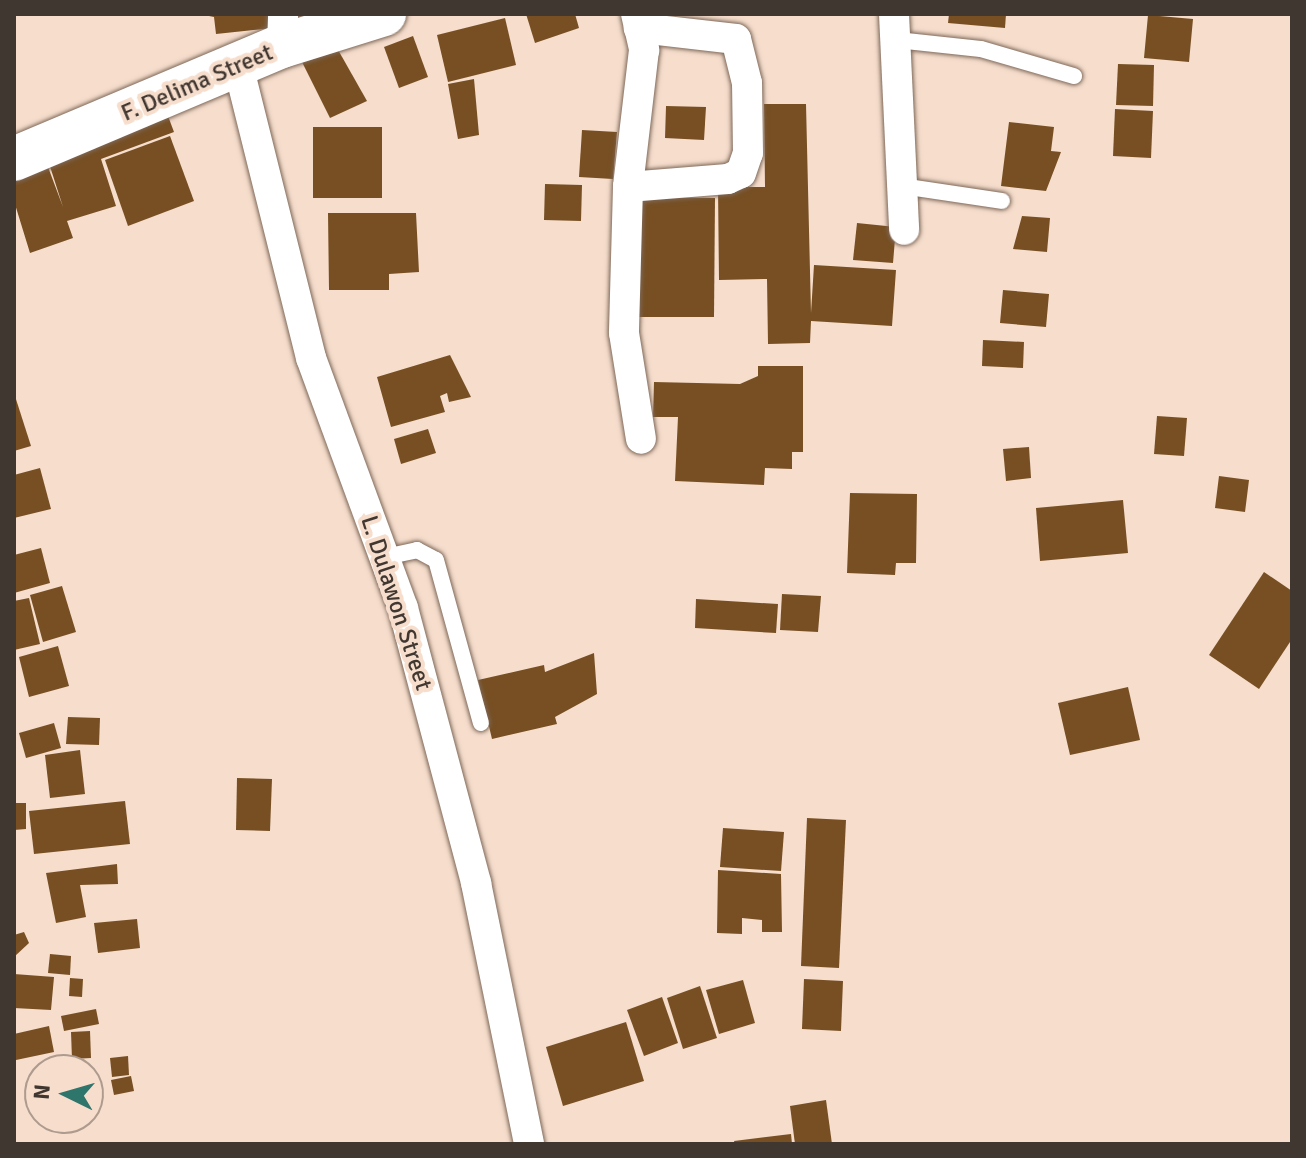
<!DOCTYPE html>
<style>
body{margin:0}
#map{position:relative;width:1306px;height:1158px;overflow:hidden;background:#f6ddcc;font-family:Signika,sans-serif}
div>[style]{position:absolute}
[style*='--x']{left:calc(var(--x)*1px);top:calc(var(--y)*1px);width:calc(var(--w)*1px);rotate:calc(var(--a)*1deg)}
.building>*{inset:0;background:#774f23}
.roads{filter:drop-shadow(0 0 2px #7e6859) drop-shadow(0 0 2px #7e6859)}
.lane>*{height:16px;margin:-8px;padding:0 8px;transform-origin:8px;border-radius:8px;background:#fff}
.street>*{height:30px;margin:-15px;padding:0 15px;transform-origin:15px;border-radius:15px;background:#fff}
.secondary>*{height:44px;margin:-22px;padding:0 22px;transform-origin:22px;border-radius:22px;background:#fff}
span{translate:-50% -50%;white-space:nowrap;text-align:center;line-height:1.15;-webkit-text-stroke:8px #f6ddcc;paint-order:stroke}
.street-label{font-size:24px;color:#413731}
.frame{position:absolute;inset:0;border:16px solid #413731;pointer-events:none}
.north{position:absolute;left:24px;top:1054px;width:80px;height:80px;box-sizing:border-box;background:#f6ddcc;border:2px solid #ae9b8e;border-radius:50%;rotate:275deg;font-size:22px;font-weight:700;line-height:32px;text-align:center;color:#413731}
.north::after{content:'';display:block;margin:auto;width:28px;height:36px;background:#2e756b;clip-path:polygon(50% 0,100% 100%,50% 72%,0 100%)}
</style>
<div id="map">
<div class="building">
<div style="clip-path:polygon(199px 14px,273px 14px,274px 28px,216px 34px,214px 17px)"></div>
<div style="clip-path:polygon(526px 14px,575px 14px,579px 28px,535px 43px)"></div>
<div style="clip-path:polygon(949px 14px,1006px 14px,1005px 28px,948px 23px)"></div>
<div style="clip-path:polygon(1148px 15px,1193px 19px,1189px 62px,1144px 58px)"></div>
<div style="clip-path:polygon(505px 18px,516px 65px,448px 82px,437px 35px)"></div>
<div style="clip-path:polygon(413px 36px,428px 77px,399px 88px,384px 47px)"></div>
<div style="clip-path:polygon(337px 48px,367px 101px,330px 118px,302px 62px)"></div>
<div style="clip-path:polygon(1118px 64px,1154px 65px,1153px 106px,1116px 105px)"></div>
<div style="clip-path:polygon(474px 79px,479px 135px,458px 139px,448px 84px)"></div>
<div style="clip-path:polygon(764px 104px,806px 104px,811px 313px,814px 265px,896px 270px,892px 326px,811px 321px,810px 343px,768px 344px,767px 279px,719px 280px,718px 187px,765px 187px)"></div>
<div style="clip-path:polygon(666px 106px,706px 107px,704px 140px,665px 138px)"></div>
<div style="clip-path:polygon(1115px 109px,1153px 111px,1151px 158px,1113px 156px)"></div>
<div style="clip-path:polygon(168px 116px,174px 132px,101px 159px,116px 206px,67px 221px,73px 238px,30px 253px,14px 201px,14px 170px,45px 159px,63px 207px,47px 157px)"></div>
<div style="clip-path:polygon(1009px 122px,1054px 127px,1051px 151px,1061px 152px,1046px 191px,1001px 186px)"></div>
<div style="clip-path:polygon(313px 127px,382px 127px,382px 198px,313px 198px)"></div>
<div style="clip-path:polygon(582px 130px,617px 132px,613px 179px,579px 177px)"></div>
<div style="clip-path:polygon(170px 136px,194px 201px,128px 226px,105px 160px)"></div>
<div style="clip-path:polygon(545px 184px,582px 185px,581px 221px,544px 220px)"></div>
<div style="clip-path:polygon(636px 197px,715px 198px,714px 317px,635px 317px)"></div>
<div style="clip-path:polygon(328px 213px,416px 213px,419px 272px,389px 274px,389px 290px,329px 290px)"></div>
<div style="clip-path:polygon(1022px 216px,1050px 218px,1047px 252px,1013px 249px)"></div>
<div style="clip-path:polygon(857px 223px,896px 227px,893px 263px,853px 260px)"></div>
<div style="clip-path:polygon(1003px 290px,1049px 294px,1046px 327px,1000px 323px)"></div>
<div style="clip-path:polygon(983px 340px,1024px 342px,1023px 368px,982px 366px)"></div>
<div style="clip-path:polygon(450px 355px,471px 397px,449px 402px,447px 393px,440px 396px,445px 412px,391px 427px,377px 377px)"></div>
<div style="clip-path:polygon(758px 366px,803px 366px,803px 452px,792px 452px,792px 469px,765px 468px,764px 485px,675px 481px,678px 417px,653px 417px,654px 382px,740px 384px,758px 376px)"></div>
<div style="clip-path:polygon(14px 393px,31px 446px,14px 451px)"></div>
<div style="clip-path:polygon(1157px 416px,1187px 418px,1184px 456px,1154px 454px)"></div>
<div style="clip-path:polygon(428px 429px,436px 453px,401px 464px,394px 439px)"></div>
<div style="clip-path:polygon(1029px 447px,1031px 478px,1006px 481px,1003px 449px)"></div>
<div style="clip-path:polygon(40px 468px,51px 509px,14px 518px,14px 475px)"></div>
<div style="clip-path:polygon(1219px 476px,1249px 480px,1245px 512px,1215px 508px)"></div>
<div style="clip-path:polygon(850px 493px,917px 494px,916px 563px,896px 563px,895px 575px,847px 573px)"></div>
<div style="clip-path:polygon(1123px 500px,1128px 553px,1040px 561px,1036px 508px)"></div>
<div style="clip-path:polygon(41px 548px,50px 583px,14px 593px,14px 555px)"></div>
<div style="clip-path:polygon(1264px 572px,1292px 591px,1292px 639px,1259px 689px,1209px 655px)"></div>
<div style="clip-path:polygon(62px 586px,76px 632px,43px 642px,30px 595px)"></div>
<div style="clip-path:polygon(782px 594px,821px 596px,818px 632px,780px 630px)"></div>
<div style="clip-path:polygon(29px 598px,40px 644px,14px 650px,14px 601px)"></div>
<div style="clip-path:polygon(696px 599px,778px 604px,776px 633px,695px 628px)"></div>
<div style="clip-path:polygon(58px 646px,69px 686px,29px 697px,19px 657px)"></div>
<div style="clip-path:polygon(594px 653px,597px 694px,555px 717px,557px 724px,492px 739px,478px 680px,544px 665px,545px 672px)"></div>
<div style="clip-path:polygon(1128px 687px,1140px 740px,1070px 755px,1058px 703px)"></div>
<div style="clip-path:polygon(68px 717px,100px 718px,99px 745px,66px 744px)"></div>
<div style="clip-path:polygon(54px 723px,61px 748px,26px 758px,19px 733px)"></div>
<div style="clip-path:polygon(80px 750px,85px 794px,50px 798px,45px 755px)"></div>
<div style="clip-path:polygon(237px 778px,272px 779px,270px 831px,236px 830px)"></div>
<div style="clip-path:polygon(125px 801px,130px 844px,34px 854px,29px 811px)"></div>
<div style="clip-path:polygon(14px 803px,26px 803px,26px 829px,14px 830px)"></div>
<div style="clip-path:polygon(807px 818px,846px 820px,839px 968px,801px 966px)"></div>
<div style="clip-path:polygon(723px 828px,784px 832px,781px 871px,720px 867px)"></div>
<div style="clip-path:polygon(117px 864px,118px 884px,80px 885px,86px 917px,56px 923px,46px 873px)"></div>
<div style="clip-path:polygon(718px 870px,781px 874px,782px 932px,762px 932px,762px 920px,742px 918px,742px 934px,717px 933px)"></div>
<div style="clip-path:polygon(137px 919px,140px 948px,98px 953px,94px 923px)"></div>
<div style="clip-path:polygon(24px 932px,29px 943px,14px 957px,14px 935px)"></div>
<div style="clip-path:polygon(50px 954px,71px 956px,70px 975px,48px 973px)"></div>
<div style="clip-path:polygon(14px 974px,54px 977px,51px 1010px,14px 1008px)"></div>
<div style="clip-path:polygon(70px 978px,83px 979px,82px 997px,69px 996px)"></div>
<div style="clip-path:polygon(804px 979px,843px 981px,841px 1031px,802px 1029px)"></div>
<div style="clip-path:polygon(743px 980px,755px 1023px,719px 1034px,706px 990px)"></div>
<div style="clip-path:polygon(700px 986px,717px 1038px,683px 1049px,667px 998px)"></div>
<div style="clip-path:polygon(662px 997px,678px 1043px,644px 1056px,627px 1010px)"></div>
<div style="clip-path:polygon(96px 1009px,99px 1024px,64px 1031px,61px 1016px)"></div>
<div style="clip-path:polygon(626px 1022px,644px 1081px,563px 1106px,546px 1047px)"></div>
<div style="clip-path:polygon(49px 1026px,54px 1052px,16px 1060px,14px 1034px)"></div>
<div style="clip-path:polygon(90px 1031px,91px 1058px,72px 1059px,71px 1032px)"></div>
<div style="clip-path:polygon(128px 1056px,129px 1075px,112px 1077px,110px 1058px)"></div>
<div style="clip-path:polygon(131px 1076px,134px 1091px,114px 1095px,111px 1080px)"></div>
<div style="clip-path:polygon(826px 1100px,832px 1144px,795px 1144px,790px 1106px)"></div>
<div style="clip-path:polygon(791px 1134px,792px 1144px,735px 1144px,734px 1141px)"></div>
</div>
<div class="roads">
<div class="lane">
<div style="--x:897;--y:40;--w:84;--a:6.1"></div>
<div style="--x:981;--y:49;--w:97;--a:16.2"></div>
<div style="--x:902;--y:186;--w:101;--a:8.5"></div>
<div style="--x:385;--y:557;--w:33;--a:-12"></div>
<div style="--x:417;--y:550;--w:21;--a:28"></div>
<div style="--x:436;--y:560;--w:169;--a:74.6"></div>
</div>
<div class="street">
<div style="--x:636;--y:14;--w:37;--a:77"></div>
<div style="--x:644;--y:50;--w:138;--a:96.7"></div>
<div style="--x:628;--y:187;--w:146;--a:91.6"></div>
<div style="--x:624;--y:333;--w:107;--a:80.9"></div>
<div style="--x:894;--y:14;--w:216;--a:87.3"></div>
<div style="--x:282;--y:46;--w:32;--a:-88"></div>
<div style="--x:239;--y:69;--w:298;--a:76"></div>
<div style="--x:311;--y:358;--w:266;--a:69.8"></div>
<div style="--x:403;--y:608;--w:285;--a:75.1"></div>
<div style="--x:476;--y:883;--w:266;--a:78.5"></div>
<div style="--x:628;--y:187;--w:100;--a:-4.6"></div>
<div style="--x:728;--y:179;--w:14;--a:-25"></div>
<div style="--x:741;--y:173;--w:21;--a:-71"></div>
<div style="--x:748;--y:153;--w:70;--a:-90.8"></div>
<div style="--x:747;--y:83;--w:45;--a:-104"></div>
<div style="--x:736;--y:39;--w:98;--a:-173.5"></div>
</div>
<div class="secondary">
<div style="--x:14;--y:159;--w:291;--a:-22.9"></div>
<div style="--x:282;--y:46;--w:107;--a:-17.4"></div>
</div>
</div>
<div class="street-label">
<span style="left:197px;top:83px;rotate:-23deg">F. Delima Street</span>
<span style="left:396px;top:603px;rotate:72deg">L. Dulawon Street</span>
</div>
<div class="frame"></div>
<div class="north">N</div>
</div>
